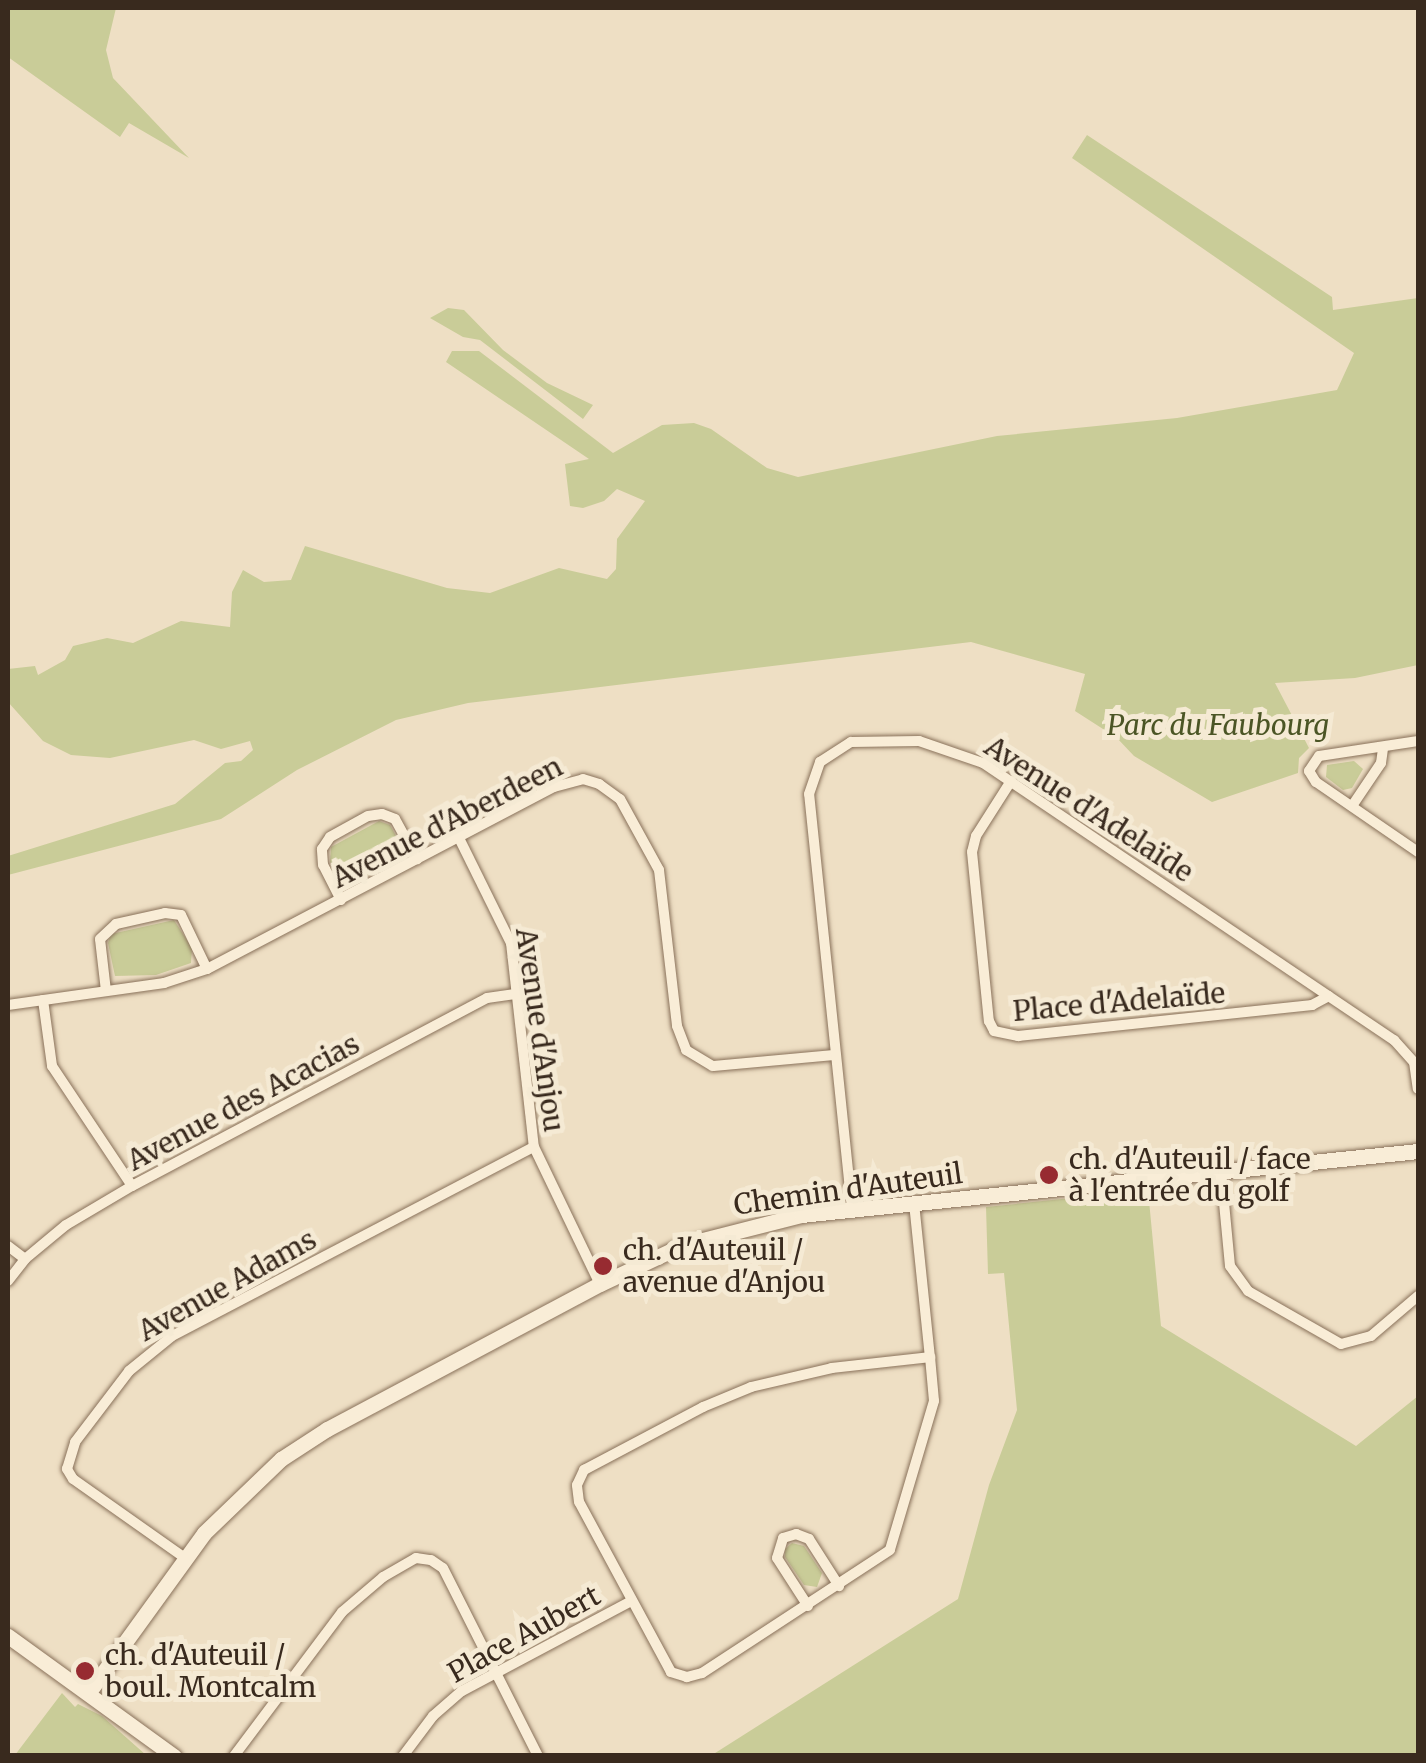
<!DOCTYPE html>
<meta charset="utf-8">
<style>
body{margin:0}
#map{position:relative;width:1426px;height:1763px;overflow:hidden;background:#eedfc4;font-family:Merriweather,serif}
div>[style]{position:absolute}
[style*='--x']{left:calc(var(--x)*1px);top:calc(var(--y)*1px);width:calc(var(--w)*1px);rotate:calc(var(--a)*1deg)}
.green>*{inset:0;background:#c9cc98}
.roads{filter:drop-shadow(0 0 2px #89715a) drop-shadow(0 0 2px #89715a)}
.street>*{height:10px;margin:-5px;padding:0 5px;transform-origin:5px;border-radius:5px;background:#f9edd7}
.secondary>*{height:15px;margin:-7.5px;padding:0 7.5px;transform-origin:7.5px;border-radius:7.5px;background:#f9edd7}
.dots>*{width:28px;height:28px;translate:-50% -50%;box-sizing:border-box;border:5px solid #f5ead4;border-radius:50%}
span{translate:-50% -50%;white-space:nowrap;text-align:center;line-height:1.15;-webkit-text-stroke:10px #f5ead4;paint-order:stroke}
.park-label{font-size:28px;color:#4b5525;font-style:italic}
.street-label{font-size:28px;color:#392a1e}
.poi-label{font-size:28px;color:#392a1e}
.left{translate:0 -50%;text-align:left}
.frame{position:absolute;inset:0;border:10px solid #392a1e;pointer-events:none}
</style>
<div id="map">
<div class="green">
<div style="clip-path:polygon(8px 8px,116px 8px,106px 50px,113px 78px,189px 158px,129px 123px,120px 137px,8px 57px)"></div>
<div style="clip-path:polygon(1087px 135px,1332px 297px,1333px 310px,1418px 298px,1418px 665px,1355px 678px,1275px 683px,1309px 748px,1299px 758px,1298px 773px,1212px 802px,1134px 756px,1117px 738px,1075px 711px,1085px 674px,971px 642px,468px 703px,396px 720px,297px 770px,221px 819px,8px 875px,8px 856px,175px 804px,225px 763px,241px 761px,253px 750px,250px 741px,221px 749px,194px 740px,110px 758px,71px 755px,43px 741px,8px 702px,8px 669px,35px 666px,38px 675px,65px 660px,73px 646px,107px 638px,133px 643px,181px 621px,230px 627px,232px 592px,243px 570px,264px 582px,291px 580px,305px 546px,447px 588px,490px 593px,559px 568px,607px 579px,616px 569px,617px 539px,645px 501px,617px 489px,604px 501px,583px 508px,570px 506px,565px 464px,589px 459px,446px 362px,452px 351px,479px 351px,613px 453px,662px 425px,694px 423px,711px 429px,767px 468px,798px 477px,997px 436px,1177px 418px,1337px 390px,1354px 353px,1072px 158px)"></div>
<div style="clip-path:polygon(448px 308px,464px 310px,503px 350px,547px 383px,593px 405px,583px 419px,480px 340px,463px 337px,430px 318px)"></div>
<div style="clip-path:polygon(1354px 761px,1363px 769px,1352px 788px,1343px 790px,1326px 777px,1327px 765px)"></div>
<div style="clip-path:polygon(379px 821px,390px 825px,401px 845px,399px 857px,356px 881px,342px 882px,330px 862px,331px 847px)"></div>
<div style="clip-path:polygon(174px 920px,192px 948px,191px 963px,156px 975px,115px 976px,108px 943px,111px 934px)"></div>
<div style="clip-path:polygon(1148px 1190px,1161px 1326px,1356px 1446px,1418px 1396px,1418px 1755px,712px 1755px,958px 1599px,989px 1485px,1017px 1410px,1004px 1273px,988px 1274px,986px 1207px)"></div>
<div style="clip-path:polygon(792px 1543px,804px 1546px,822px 1573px,817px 1587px,804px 1585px,785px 1557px,785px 1549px)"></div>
<div style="clip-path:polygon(62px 1693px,75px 1707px,78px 1704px,102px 1716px,146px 1755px,15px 1755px)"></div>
</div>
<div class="roads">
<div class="street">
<div style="--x:1418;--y:741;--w:100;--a:171.4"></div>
<div style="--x:1319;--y:756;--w:18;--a:124"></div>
<div style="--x:1309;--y:771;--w:13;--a:58"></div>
<div style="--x:1316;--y:782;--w:124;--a:34.5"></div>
<div style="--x:1011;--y:781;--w:65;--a:122.5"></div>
<div style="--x:976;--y:836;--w:16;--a:104"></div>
<div style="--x:972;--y:852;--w:170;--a:84.3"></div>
<div style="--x:989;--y:1021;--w:11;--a:63"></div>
<div style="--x:994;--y:1031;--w:25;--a:12"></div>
<div style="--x:1018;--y:1036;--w:296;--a:-6"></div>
<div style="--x:1312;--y:1005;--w:19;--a:-28"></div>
<div style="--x:1352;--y:806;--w:52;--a:-56"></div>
<div style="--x:1381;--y:763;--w:15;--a:-82"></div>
<div style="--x:459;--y:838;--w:117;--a:63.7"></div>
<div style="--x:511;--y:943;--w:205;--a:83.6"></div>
<div style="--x:534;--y:1147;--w:152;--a:64.3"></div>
<div style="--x:341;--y:900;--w:39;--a:-117"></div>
<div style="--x:323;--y:865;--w:16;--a:-94"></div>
<div style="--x:322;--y:849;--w:14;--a:-56"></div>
<div style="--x:330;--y:837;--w:43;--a:-28.9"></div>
<div style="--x:368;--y:816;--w:14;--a:-8"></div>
<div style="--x:382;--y:814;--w:14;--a:21"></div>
<div style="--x:395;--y:819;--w:46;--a:61.2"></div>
<div style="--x:106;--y:991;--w:52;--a:-96.6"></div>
<div style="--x:100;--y:939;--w:22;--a:-43"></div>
<div style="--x:116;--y:924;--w:50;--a:-12.7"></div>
<div style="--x:165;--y:913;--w:16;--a:7"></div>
<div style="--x:181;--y:915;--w:60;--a:64.3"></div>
<div style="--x:43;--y:1000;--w:67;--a:82.2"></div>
<div style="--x:52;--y:1066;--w:144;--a:56.3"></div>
<div style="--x:8;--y:1005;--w:158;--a:-8"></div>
<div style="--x:164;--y:983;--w:45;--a:-18"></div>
<div style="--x:207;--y:969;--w:392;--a:-27.7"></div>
<div style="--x:554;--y:787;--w:30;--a:-15"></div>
<div style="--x:583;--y:779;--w:17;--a:17"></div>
<div style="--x:599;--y:784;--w:26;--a:36"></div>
<div style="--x:620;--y:799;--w:81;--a:61.2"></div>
<div style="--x:659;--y:870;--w:157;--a:83.4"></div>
<div style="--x:677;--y:1026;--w:26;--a:69"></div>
<div style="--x:686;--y:1050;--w:31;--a:31"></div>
<div style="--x:713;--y:1066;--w:122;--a:-5.2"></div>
<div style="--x:1221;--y:1171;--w:95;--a:84.6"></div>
<div style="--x:1230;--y:1266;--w:31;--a:54"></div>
<div style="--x:1248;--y:1291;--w:107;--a:29.7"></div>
<div style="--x:1341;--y:1344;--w:31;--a:-15"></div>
<div style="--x:1371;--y:1336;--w:62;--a:-40.4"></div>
<div style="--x:914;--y:1203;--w:155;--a:84.1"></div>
<div style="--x:852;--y:1209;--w:417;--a:-95.9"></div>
<div style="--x:809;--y:794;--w:34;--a:-71"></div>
<div style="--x:820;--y:762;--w:37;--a:-33"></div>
<div style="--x:851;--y:742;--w:68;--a:-0.8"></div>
<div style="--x:919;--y:741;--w:68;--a:19"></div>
<div style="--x:983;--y:763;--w:496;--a:34"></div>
<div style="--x:1394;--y:1040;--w:30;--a:48"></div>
<div style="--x:1414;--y:1062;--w:27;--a:82"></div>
<div style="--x:8;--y:1246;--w:21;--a:37"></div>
<div style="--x:8;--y:1281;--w:28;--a:-52"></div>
<div style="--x:25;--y:1259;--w:53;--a:-39.7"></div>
<div style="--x:66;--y:1225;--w:77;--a:-30.6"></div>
<div style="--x:132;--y:1186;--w:402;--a:-27.9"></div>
<div style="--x:487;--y:998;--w:30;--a:-8"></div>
<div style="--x:930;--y:1357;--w:44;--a:84.8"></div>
<div style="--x:934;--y:1401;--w:155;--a:106.5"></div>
<div style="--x:890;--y:1550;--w:225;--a:146.8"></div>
<div style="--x:702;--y:1673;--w:16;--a:165"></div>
<div style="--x:687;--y:1677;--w:17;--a:-163"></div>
<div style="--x:671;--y:1672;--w:193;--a:-118.4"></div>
<div style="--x:579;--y:1502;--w:17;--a:-97"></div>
<div style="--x:577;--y:1485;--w:17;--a:-65"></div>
<div style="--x:584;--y:1470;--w:135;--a:-27.9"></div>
<div style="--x:703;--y:1407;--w:52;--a:-22.6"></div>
<div style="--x:751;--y:1387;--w:83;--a:-13.2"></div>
<div style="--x:832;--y:1368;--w:99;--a:-6.4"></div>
<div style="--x:185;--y:1558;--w:137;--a:-144.8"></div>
<div style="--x:73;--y:1479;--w:12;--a:-121"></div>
<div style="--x:67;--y:1469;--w:28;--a:-73"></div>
<div style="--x:75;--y:1442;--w:89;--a:-52.7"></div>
<div style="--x:129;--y:1371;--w:55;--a:-39.1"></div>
<div style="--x:172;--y:1336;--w:408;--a:-27.6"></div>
<div style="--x:808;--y:1606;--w:57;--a:-122.9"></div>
<div style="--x:777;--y:1558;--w:21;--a:-73"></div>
<div style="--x:783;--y:1538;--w:14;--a:-17"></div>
<div style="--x:796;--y:1534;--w:14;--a:21"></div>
<div style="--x:809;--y:1539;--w:56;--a:57.4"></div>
<div style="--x:234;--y:1756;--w:180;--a:-53.1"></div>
<div style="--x:342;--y:1612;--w:54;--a:-40.5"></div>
<div style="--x:383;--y:1577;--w:38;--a:-30"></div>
<div style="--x:416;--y:1558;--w:15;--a:8"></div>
<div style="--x:431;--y:1560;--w:14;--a:34"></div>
<div style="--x:443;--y:1568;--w:211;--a:63.2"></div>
<div style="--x:403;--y:1756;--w:50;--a:-53.1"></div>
<div style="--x:433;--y:1716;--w:38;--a:-41"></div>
<div style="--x:462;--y:1691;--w:191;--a:-28"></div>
</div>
<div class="secondary">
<div style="--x:8;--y:1636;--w:205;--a:35.9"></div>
<div style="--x:89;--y:1692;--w:196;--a:-54.1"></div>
<div style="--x:204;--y:1533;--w:107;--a:-43.9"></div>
<div style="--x:281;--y:1459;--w:55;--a:-33.1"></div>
<div style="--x:327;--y:1429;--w:309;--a:-28"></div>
<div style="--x:600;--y:1284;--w:92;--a:-25.2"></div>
<div style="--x:683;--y:1245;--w:122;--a:-14.3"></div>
<div style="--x:801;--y:1215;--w:620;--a:-5.92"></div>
</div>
</div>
<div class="dots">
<div style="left:1049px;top:1175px;background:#972b31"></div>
<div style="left:603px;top:1266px;background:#972b31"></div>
<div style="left:85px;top:1671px;background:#972b31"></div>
</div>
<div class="park-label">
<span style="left:1218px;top:725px">Parc du Faubourg</span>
</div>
<div class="street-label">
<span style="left:1089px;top:809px;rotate:33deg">Avenue d'Adelaïde</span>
<span style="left:447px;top:822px;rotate:-27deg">Avenue d'Aberdeen</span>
<span style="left:1119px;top:1002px;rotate:-5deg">Place d'Adelaïde</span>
<span style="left:540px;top:1030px;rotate:82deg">Avenue d'Anjou</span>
<span style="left:243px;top:1102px;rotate:-28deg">Avenue des Acacias</span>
<span style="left:848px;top:1189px;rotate:-8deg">Chemin d'Auteuil</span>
<span style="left:227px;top:1285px;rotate:-29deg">Avenue Adams</span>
<span style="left:524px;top:1634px;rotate:-29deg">Place Aubert</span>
</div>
<div class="poi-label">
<span class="left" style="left:1069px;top:1175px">ch. d'Auteuil / face<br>à l'entrée du golf</span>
<span class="left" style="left:623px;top:1266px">ch. d'Auteuil /<br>avenue d'Anjou</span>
<span class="left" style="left:105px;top:1671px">ch. d'Auteuil /<br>boul. Montcalm</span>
</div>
<div class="frame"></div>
</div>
